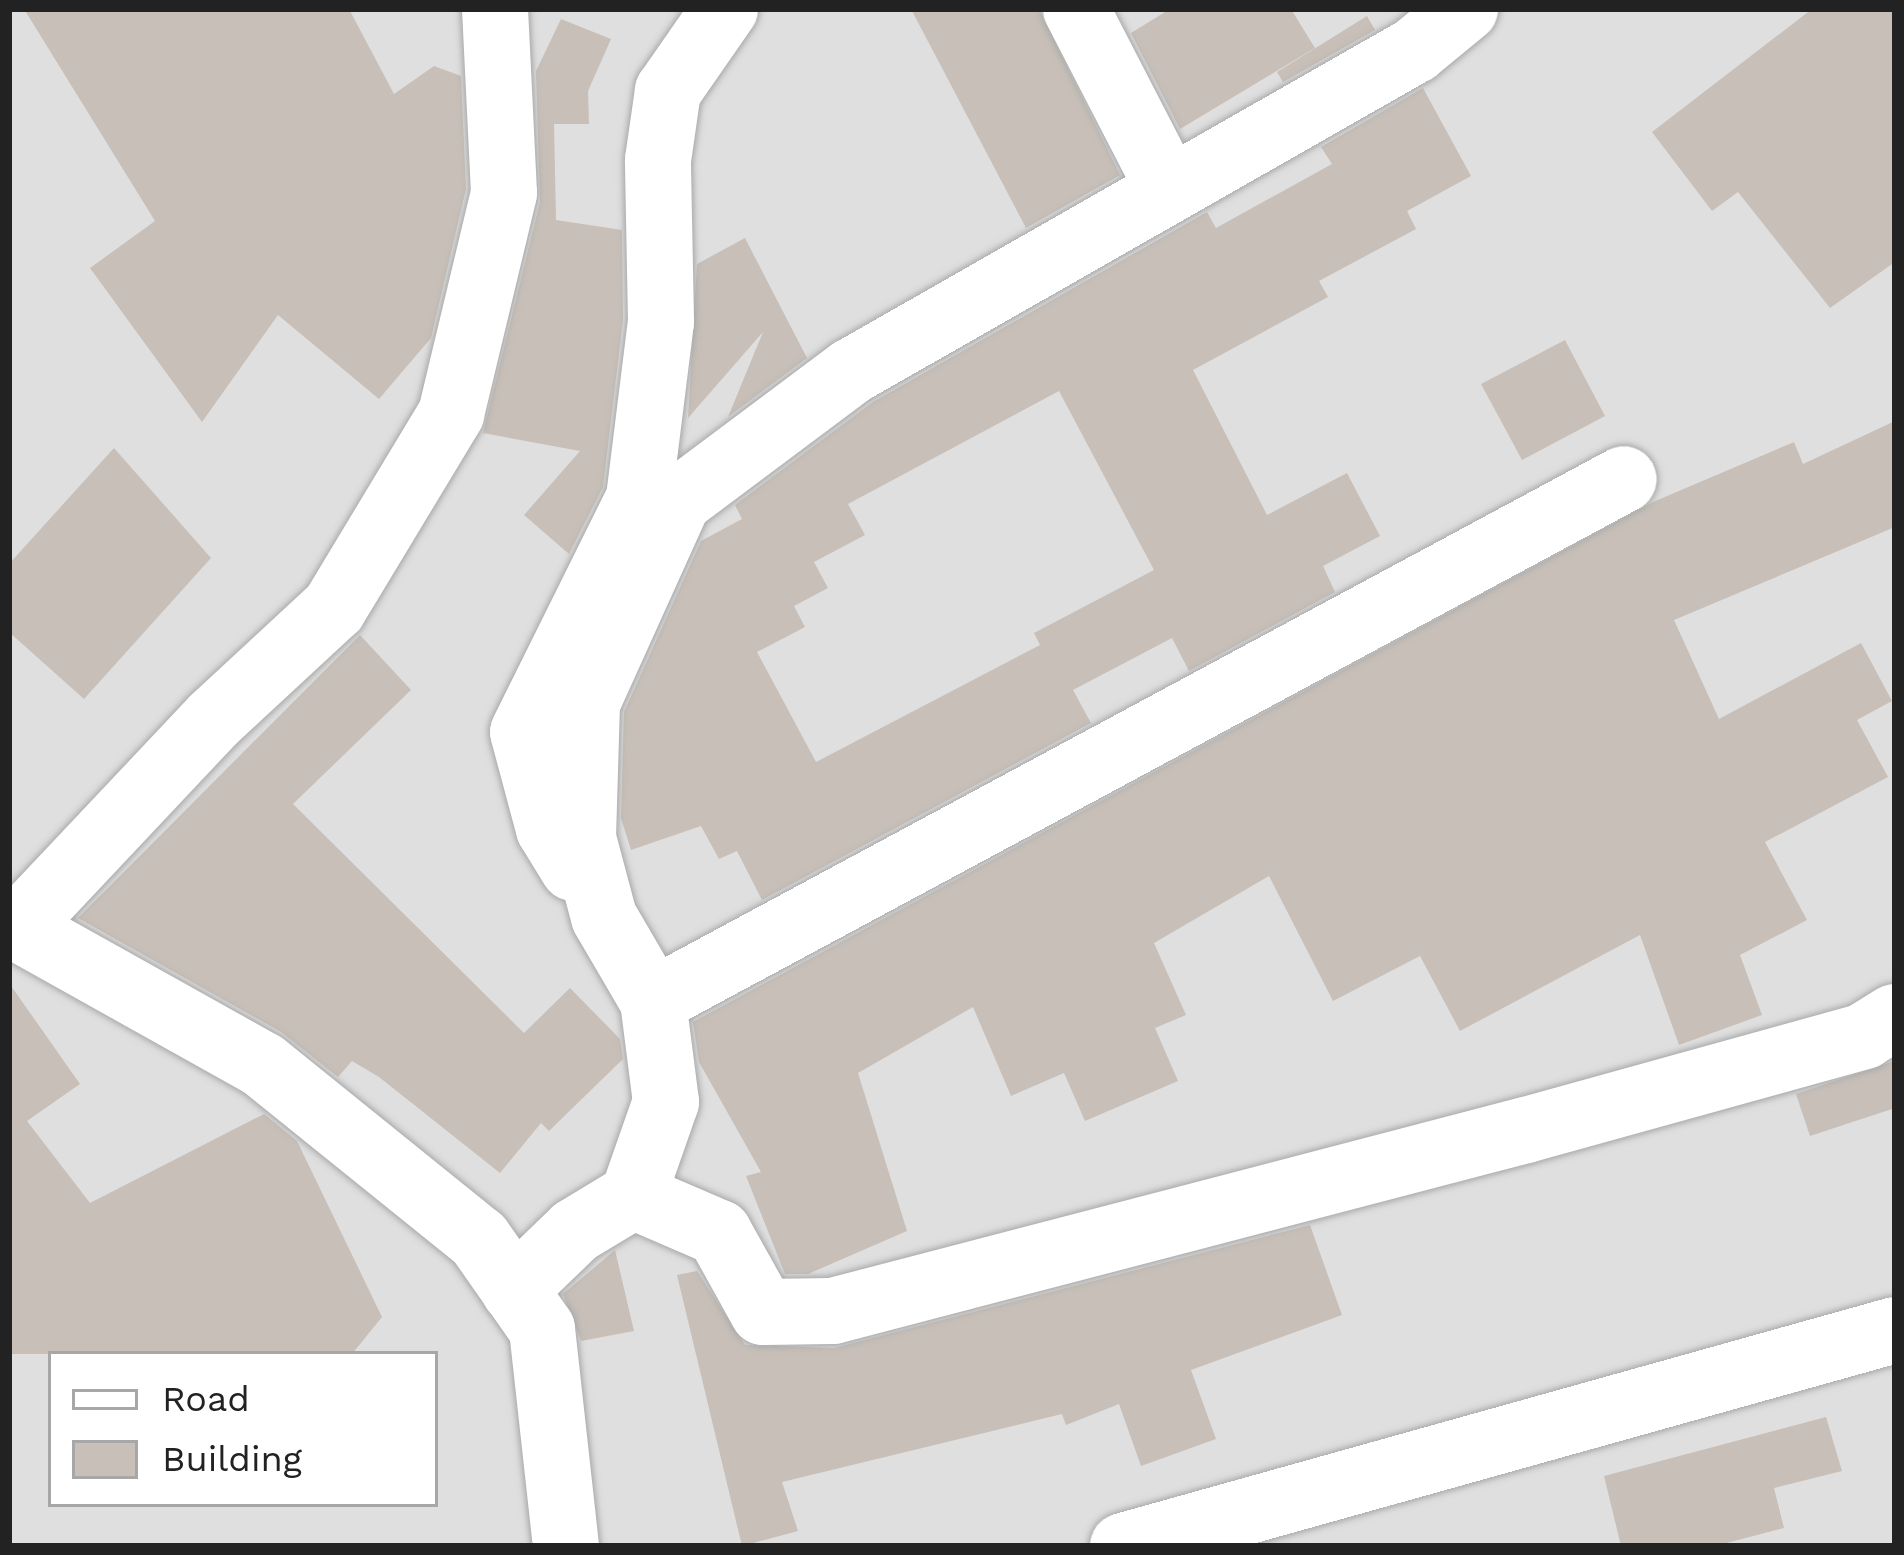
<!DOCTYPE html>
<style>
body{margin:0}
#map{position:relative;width:1904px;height:1555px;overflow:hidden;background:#f2efe9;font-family:"Work Sans",sans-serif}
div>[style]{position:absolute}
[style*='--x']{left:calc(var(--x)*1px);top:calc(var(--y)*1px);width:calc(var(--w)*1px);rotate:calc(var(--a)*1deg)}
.residential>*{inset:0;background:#e0dfdf}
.building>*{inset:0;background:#c7bfb8}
.roads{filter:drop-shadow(0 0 3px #a9a9a9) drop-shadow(0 0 3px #a9a9a9)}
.street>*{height:66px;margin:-33px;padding:0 33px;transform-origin:33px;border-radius:33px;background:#fff}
span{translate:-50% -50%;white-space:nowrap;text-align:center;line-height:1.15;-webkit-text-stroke:12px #fff;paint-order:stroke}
.frame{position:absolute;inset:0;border:12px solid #222;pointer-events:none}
.legend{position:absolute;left:48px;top:1351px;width:390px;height:156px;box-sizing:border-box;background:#fff;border:3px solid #a7a7a7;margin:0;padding:15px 21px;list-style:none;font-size:36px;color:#222}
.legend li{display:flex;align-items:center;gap:24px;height:60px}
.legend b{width:60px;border:3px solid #a7a7a7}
</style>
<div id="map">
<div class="residential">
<div style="clip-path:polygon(evenodd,9px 9px,1895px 9px,1895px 1546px,9px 1546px,9px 9px,51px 1354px,435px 1354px,435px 1504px,51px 1504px,51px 1354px)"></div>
</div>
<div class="building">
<div style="clip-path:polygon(24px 9px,349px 9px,394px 94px,434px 66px,461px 76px,466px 189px,431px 338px,379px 399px,278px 315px,202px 422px,90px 268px,155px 221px)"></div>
<div style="clip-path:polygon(911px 9px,1039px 9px,1120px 175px,1026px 228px)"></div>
<div style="clip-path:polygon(1170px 9px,1291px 9px,1315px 48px,1180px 129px,1131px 33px)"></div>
<div style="clip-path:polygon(1812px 9px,1895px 9px,1895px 262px,1830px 308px,1738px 192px,1712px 211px,1652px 132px)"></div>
<div style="clip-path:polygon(1367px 16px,1375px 30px,1283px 82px,1277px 72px)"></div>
<div style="clip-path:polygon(561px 19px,611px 39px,588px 91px,589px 124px,554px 124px,556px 220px,622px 230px,623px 320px,603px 487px,569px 554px,524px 515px,580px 451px,483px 433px,540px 202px,536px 71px)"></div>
<div style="clip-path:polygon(evenodd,1423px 88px,1471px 176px,1407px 211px,1416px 229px,1319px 281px,1328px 297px,1193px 370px,1267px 515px,1347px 473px,1380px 536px,1323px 566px,1335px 592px,1189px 671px,1172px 638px,1073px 690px,1091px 723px,762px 900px,737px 851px,719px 859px,701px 826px,631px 850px,621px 818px,624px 712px,701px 541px,742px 519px,735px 505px,873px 402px,1207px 212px,1216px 228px,1332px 164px,1321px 147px,1423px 88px,1059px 391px,1154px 570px,1034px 633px,1040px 645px,816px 762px,757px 652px,805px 627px,794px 606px,828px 588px,814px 562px,865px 535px,848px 504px,1059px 391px)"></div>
<div style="clip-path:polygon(745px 238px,807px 358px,728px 417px,763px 332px,688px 418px,697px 264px)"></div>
<div style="clip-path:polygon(1565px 340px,1605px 416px,1522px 460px,1481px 384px)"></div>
<div style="clip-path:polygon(1895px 421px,1895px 527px,1674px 620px,1719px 719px,1861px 643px,1892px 701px,1857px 720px,1888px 777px,1765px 842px,1807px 920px,1740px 955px,1762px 1015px,1679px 1045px,1640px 935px,1460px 1031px,1420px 956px,1333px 1001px,1269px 876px,1154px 943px,1186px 1015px,1155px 1028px,1178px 1081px,1085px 1121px,1064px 1073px,1011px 1096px,973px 1007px,858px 1073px,907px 1231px,808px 1274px,785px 1274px,746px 1176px,761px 1172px,699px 1062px,693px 1022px,1653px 502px,1794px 442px,1803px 464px)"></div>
<div style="clip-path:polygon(114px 448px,211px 558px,84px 699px,9px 632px,9px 564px)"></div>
<div style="clip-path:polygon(360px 635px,411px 690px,293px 804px,524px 1033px,570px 988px,620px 1039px,623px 1059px,549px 1131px,541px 1123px,500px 1173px,379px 1077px,352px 1061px,338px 1077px,281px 1032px,78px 918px)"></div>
<div style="clip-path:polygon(9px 983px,80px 1084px,27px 1121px,90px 1203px,264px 1114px,297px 1141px,382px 1317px,352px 1354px,9px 1354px)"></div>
<div style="clip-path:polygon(1895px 1061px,1895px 1108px,1810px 1136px,1796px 1094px)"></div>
<div style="clip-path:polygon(1310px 1225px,1342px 1315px,1191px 1370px,1216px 1439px,1141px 1466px,1119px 1404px,1066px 1425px,1062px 1414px,782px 1482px,798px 1531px,742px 1546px,677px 1275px,697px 1271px,745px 1345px,834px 1348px)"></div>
<div style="clip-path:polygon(615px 1250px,634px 1331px,581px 1341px,563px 1294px)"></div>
<div style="clip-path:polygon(1826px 1417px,1842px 1471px,1774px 1488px,1784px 1528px,1715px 1546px,1621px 1546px,1604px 1476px)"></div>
</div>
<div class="roads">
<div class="street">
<div style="--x:1076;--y:9;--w:200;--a:62.7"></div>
<div style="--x:573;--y:868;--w:46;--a:-121.6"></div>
<div style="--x:549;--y:829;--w:100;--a:-105"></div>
<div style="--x:523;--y:732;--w:261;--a:-63.6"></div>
<div style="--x:639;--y:498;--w:177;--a:-82.9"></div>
<div style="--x:661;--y:322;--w:162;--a:-91.1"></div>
<div style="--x:658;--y:160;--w:70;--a:-81.8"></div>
<div style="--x:668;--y:91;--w:100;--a:-55.2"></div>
<div style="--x:9;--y:923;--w:291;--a:29.2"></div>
<div style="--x:263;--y:1065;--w:277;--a:38.9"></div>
<div style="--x:479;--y:1239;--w:110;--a:55"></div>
<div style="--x:542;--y:1329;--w:218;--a:83.7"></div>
<div style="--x:17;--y:928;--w:287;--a:-46.7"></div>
<div style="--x:214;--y:719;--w:163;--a:-42.8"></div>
<div style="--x:334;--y:608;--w:227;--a:-58.9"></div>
<div style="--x:451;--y:414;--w:227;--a:-76.5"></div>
<div style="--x:504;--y:193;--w:184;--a:-92.8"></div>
<div style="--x:653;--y:1001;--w:1102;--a:-28.26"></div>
<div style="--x:633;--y:1196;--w:94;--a:23.3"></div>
<div style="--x:719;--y:1233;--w:90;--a:60.9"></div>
<div style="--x:763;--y:1312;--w:70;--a:-0.8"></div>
<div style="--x:833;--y:1311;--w:716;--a:-14.64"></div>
<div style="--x:1526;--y:1130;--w:351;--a:-15.5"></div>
<div style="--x:1864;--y:1036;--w:36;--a:-32"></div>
<div style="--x:514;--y:1290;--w:85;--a:-44"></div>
<div style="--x:575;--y:1231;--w:68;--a:-31.1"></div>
<div style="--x:633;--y:1196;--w:100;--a:-70.7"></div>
<div style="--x:666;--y:1102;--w:102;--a:-97.3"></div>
<div style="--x:653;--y:1001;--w:97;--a:-120.3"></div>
<div style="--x:604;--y:917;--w:82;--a:-104.9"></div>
<div style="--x:583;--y:838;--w:135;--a:-88.3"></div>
<div style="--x:587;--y:703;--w:222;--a:-65.7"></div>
<div style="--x:678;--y:501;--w:217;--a:-36.8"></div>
<div style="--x:852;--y:371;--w:648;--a:-29.69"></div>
<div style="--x:1415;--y:50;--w:65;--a:-39.4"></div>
<div style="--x:1123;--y:1546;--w:802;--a:-15.63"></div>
</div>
</div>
<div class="frame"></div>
<ul class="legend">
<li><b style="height:15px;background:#fff"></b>Road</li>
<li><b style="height:33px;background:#c7bfb8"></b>Building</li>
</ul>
</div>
